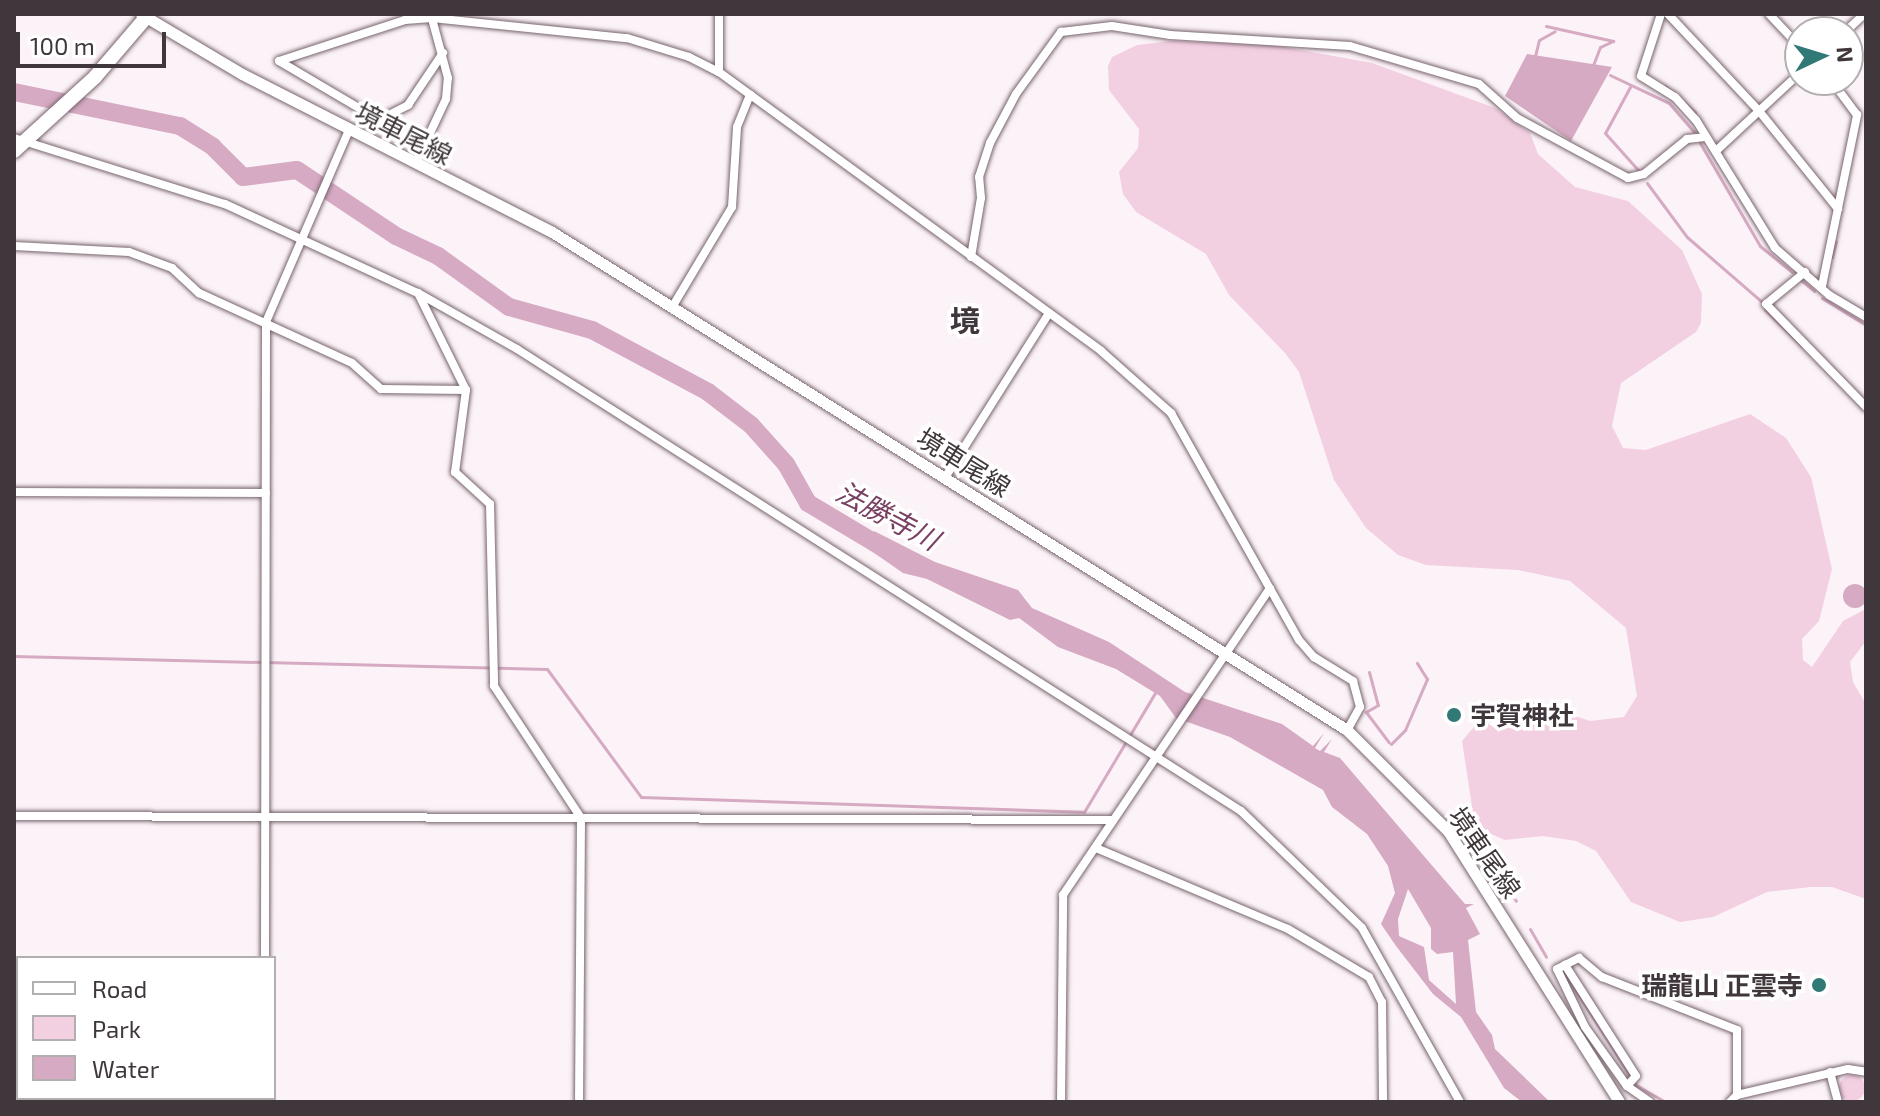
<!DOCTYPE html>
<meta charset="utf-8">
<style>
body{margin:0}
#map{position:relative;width:1880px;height:1116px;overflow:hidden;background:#fcf3f8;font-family:"Exo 2","Noto Sans JP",sans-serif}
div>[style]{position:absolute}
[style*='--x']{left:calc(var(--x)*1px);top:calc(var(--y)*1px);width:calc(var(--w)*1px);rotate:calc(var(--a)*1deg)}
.green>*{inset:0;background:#f3cfe2}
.round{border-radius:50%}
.water>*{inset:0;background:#d6aac2}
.stream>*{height:3px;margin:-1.5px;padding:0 1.5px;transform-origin:1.5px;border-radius:1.5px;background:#d6aac2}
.river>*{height:18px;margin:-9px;padding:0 9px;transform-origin:9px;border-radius:9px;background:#d6aac2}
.roads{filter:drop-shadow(0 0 2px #77646e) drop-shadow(0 0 2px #77646e)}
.street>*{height:8px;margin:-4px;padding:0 4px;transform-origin:4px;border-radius:4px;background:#fff}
.secondary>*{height:11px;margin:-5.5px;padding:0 5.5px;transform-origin:5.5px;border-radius:5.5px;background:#fff}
.highway>*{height:14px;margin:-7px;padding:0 7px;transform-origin:7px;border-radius:7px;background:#fff}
.dots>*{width:22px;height:22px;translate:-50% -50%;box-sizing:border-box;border:4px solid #fff;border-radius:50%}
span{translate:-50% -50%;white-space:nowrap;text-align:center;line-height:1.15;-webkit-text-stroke:7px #fff;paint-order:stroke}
.street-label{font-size:26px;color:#40373c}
.poi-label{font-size:26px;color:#40373c;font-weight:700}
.left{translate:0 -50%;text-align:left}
.right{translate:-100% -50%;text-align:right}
.water-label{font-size:28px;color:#794062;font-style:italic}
.quarter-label{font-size:30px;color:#40373c;font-weight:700}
.frame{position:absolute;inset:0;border:16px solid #40373c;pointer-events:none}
.legend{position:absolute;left:16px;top:956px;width:260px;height:144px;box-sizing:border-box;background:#fff;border:2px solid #b3afb1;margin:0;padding:10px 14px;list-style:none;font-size:24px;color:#40373c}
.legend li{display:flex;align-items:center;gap:16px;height:40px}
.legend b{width:40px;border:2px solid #b3afb1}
.north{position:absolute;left:1784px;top:16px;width:80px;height:80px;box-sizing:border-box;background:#fff;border:2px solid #b3afb1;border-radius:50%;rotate:86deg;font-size:22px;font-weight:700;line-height:32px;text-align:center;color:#40373c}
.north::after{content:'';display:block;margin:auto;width:28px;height:36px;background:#317976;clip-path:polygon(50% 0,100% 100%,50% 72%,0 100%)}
.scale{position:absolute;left:16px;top:32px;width:150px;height:36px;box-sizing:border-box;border:4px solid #40373c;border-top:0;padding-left:10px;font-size:24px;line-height:28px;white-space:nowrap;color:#40373c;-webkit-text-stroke:6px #fff;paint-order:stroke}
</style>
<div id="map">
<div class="green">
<div style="clip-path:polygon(1171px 41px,1273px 45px,1372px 63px,1495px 108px,1530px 133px,1538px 154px,1575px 187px,1628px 201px,1682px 250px,1702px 294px,1701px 323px,1696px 332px,1621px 383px,1612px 426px,1623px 448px,1646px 450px,1750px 414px,1786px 438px,1811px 477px,1832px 569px,1819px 621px,1802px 639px,1803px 660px,1812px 667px,1843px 621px,1866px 609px,1866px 641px,1850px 662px,1853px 682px,1866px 704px,1866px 899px,1832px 887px,1811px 887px,1767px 892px,1713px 917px,1680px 922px,1631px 902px,1596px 851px,1576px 841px,1543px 836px,1505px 840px,1486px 832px,1473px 813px,1462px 741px,1480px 720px,1510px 703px,1527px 700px,1590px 721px,1624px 717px,1637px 696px,1626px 628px,1570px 581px,1518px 570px,1426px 565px,1398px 555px,1366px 528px,1334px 480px,1299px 372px,1285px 353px,1229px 295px,1206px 254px,1136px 212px,1123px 194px,1119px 172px,1138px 148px,1139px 129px,1109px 90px,1108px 66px,1112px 57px,1137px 45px)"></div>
<div class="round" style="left:1839px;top:1075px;width:26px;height:26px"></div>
</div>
<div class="water">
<div style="clip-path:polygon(1527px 54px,1612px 67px,1571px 141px,1505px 96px)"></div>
<div style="clip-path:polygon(evenodd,874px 531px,935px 562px,1018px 590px,1032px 608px,1109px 642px,1185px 692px,1282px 724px,1313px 746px,1324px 733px,1315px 748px,1320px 751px,1332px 739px,1324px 752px,1340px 758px,1465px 904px,1474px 904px,1466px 908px,1480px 934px,1468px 940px,1476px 1012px,1492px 1035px,1495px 1049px,1550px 1102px,1522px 1102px,1504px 1088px,1461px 1017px,1433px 994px,1396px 946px,1381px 924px,1395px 893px,1388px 866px,1367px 834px,1332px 807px,1323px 790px,1230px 737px,1176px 718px,1160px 696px,1116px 669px,1058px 647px,1019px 618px,1010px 620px,927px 579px,903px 573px,867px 548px,874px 531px,1408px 889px,1431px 928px,1431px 949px,1437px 954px,1453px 952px,1456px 1004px,1429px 980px,1424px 947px,1399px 936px,1398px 919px,1408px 889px)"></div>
<div class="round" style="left:1843px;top:584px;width:24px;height:24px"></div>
</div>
<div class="stream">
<div style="--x:1546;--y:26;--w:69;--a:12.6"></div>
<div style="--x:1613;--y:41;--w:14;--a:155"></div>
<div style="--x:1600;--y:47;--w:25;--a:111"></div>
<div style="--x:1535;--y:56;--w:16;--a:-76"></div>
<div style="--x:1539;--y:40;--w:18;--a:-29"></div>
<div style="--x:1610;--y:75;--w:65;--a:25.4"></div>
<div style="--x:1669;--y:103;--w:38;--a:49"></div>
<div style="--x:1665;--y:86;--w:40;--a:41"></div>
<div style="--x:1630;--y:87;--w:52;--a:118.5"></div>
<div style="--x:1605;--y:133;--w:51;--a:48.2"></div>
<div style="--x:1700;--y:143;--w:119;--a:59.8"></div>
<div style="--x:1760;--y:246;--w:41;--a:39.1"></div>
<div style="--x:1647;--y:183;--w:67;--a:53.5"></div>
<div style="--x:1687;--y:237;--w:98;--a:40.9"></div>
<div style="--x:1832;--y:257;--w:16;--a:-76"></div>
<div style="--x:1801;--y:280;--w:17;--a:40"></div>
<div style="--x:1822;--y:298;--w:52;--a:31.5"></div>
<div style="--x:1765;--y:310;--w:52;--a:44.2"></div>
<div style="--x:14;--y:656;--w:533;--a:1.4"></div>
<div style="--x:547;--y:669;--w:159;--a:53.7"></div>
<div style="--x:641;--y:797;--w:443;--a:1.9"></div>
<div style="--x:1084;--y:812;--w:141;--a:-59.2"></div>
<div style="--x:1369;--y:672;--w:34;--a:75"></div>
<div style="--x:1378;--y:705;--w:14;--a:150"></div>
<div style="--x:1366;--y:712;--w:38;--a:53"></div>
<div style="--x:1391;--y:744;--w:20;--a:-45"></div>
<div style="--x:1405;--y:730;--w:56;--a:-66.7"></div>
<div style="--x:1427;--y:679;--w:19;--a:-122"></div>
<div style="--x:1504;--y:881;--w:23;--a:59"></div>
<div style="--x:1530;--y:929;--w:32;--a:60"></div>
<div style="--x:1564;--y:972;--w:134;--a:57.5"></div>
<div style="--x:1636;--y:1085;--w:34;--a:30"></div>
</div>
<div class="river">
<div style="--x:14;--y:92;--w:169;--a:11.6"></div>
<div style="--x:180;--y:126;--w:39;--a:32"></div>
<div style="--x:213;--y:147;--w:42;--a:45"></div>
<div style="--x:243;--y:177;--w:54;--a:-7.4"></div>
<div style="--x:297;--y:170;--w:119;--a:33.7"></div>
<div style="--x:396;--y:236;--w:47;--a:25.5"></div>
<div style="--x:438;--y:256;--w:87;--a:35.7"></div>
<div style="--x:509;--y:307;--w:86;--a:15.5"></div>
<div style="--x:592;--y:330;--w:132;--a:28.1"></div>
<div style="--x:708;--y:392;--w:54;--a:37.5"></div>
<div style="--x:751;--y:425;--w:52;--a:48.1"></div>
<div style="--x:786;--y:464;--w:45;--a:60.6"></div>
<div style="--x:808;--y:503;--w:98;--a:30.8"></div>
</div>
<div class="roads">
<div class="street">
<div style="--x:1661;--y:14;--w:65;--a:107.9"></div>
<div style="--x:1641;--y:76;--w:40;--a:32"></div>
<div style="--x:1675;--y:97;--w:31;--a:48"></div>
<div style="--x:1696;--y:120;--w:150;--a:58.3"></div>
<div style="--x:1775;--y:248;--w:72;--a:41"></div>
<div style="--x:1829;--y:295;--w:43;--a:30.7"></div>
<div style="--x:1668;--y:14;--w:133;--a:46.8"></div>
<div style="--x:1759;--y:111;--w:126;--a:51.1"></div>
<div style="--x:1769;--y:14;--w:45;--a:46.8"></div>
<div style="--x:1845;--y:32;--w:26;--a:-43"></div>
<div style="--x:279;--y:61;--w:133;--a:-18"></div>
<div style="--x:405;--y:20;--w:27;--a:-4"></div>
<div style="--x:432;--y:18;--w:196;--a:5.9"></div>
<div style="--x:627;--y:38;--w:65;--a:17"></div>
<div style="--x:689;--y:57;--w:34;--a:27"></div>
<div style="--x:719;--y:72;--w:473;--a:36.1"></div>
<div style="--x:1101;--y:351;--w:94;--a:41.5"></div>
<div style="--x:1171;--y:413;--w:261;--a:60.6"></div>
<div style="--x:1299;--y:640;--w:23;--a:49"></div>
<div style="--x:1314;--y:657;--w:46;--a:31.6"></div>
<div style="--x:1353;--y:681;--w:27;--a:75"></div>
<div style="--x:1360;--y:707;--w:26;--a:119"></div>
<div style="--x:279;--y:61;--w:116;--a:30.5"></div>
<div style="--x:379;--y:120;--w:33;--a:-27"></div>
<div style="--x:408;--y:105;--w:63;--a:-56.1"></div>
<div style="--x:719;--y:72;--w:58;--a:-90"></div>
<div style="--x:14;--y:138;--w:221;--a:17.4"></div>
<div style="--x:225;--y:204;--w:213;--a:24.8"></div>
<div style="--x:418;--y:293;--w:114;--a:29.5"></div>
<div style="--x:517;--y:349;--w:859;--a:32.54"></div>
<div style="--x:1241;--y:811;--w:168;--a:44"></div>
<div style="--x:1362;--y:928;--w:200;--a:60.6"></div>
<div style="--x:1717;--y:150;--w:113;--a:-42.9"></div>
<div style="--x:416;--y:163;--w:71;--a:-64.9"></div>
<div style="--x:446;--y:99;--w:21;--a:-85"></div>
<div style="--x:448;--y:78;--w:65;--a:-105.1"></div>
<div style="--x:14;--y:246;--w:115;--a:3"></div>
<div style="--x:129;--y:252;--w:46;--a:20.4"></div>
<div style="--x:172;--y:268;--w:37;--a:43"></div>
<div style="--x:199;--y:293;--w:168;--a:24.6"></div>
<div style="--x:352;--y:363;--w:39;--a:42"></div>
<div style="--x:381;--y:389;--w:85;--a:0.7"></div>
<div style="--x:971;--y:257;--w:60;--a:-80.4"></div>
<div style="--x:981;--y:198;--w:21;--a:-95"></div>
<div style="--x:979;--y:177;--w:36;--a:-72"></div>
<div style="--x:990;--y:143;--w:55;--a:-62"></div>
<div style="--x:1016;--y:94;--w:77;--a:-54"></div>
<div style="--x:1061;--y:32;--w:51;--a:-6.7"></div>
<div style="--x:1112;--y:26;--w:59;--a:8.8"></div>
<div style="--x:1170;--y:35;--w:180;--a:3.5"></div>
<div style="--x:1350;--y:46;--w:134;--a:16.4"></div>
<div style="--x:1479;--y:84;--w:51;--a:41.8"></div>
<div style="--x:1517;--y:118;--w:126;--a:28.4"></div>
<div style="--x:1628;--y:178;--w:16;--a:-14"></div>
<div style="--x:1644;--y:174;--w:55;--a:-39.1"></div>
<div style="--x:1687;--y:139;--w:18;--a:-6"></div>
<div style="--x:1805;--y:272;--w:50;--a:140.6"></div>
<div style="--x:1766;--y:304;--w:144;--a:45.8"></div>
<div style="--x:1822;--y:286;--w:175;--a:-78.4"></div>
<div style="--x:1857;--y:115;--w:44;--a:-126.6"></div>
<div style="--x:418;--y:293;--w:108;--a:63.7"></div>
<div style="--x:466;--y:390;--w:83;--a:97.6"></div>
<div style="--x:455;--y:472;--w:47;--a:42.4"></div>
<div style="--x:490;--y:504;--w:182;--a:88.7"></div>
<div style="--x:494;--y:686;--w:158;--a:56.6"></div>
<div style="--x:581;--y:818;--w:284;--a:90.4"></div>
<div style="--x:674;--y:304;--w:113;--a:-59.1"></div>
<div style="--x:732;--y:207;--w:80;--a:-86.4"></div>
<div style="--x:737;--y:127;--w:35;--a:-68"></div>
<div style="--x:946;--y:476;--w:193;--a:-57.7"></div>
<div style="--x:14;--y:492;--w:252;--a:0.2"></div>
<div style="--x:14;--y:816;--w:1099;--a:0.21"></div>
<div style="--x:1096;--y:848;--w:208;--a:22.9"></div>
<div style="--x:1288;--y:929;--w:94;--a:30.7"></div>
<div style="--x:1369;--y:977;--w:28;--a:63"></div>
<div style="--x:1382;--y:1002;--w:100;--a:89.4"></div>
<div style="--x:265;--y:958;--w:636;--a:-89.91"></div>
<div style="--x:266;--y:322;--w:209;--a:-66.6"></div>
<div style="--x:1565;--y:965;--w:16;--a:-27"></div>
<div style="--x:1579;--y:958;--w:30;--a:40"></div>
<div style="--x:1602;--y:977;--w:145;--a:21.4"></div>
<div style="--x:1737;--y:1030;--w:65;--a:90"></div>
<div style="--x:1737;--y:1095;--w:10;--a:135"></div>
<div style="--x:1830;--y:1072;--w:31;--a:75"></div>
<div style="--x:1627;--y:1086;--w:13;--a:-48"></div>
<div style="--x:1636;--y:1076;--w:132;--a:-122.6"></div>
<div style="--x:1565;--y:965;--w:9;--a:153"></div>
<div style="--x:1557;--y:969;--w:64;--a:64.2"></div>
<div style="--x:1585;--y:1027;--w:72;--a:54.6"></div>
<div style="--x:1627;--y:1086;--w:28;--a:35"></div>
<div style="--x:1737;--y:1095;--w:114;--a:-13.2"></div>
<div style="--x:1848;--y:1069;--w:18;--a:9"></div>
<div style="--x:265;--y:1102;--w:4;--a:-90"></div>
<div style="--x:1061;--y:1102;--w:207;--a:-89.4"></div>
<div style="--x:1063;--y:895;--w:370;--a:-56"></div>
</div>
<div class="secondary">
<div style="--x:141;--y:14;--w:117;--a:30.7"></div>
<div style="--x:242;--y:74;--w:348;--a:27"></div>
<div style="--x:552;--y:232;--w:938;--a:32.06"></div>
<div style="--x:1347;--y:730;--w:143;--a:45"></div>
<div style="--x:1448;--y:831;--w:320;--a:57.7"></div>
</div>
<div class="highway">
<div style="--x:14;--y:151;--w:110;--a:-42.4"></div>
<div style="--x:95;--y:77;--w:83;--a:-49.4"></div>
</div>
</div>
<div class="dots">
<div style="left:1454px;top:715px;background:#317976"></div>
<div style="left:1819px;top:985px;background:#317976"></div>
</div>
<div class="street-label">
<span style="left:404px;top:133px;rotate:27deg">境車尾線</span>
<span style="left:964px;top:462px;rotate:32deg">境車尾線</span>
<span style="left:1485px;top:852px;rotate:55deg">境車尾線</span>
</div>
<div class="poi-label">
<span class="left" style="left:1470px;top:715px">宇賀神社</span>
<span class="right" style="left:1803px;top:985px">瑞龍山 正雲寺</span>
</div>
<div class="water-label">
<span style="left:888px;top:515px;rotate:28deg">法勝寺川</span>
</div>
<div class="quarter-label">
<span style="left:965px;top:320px">境</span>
</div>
<div class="frame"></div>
<ul class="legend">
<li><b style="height:10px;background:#fff"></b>Road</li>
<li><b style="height:22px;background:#f3cfe2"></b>Park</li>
<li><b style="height:22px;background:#d6aac2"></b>Water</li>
</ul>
<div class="north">N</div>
<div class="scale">100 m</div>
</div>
